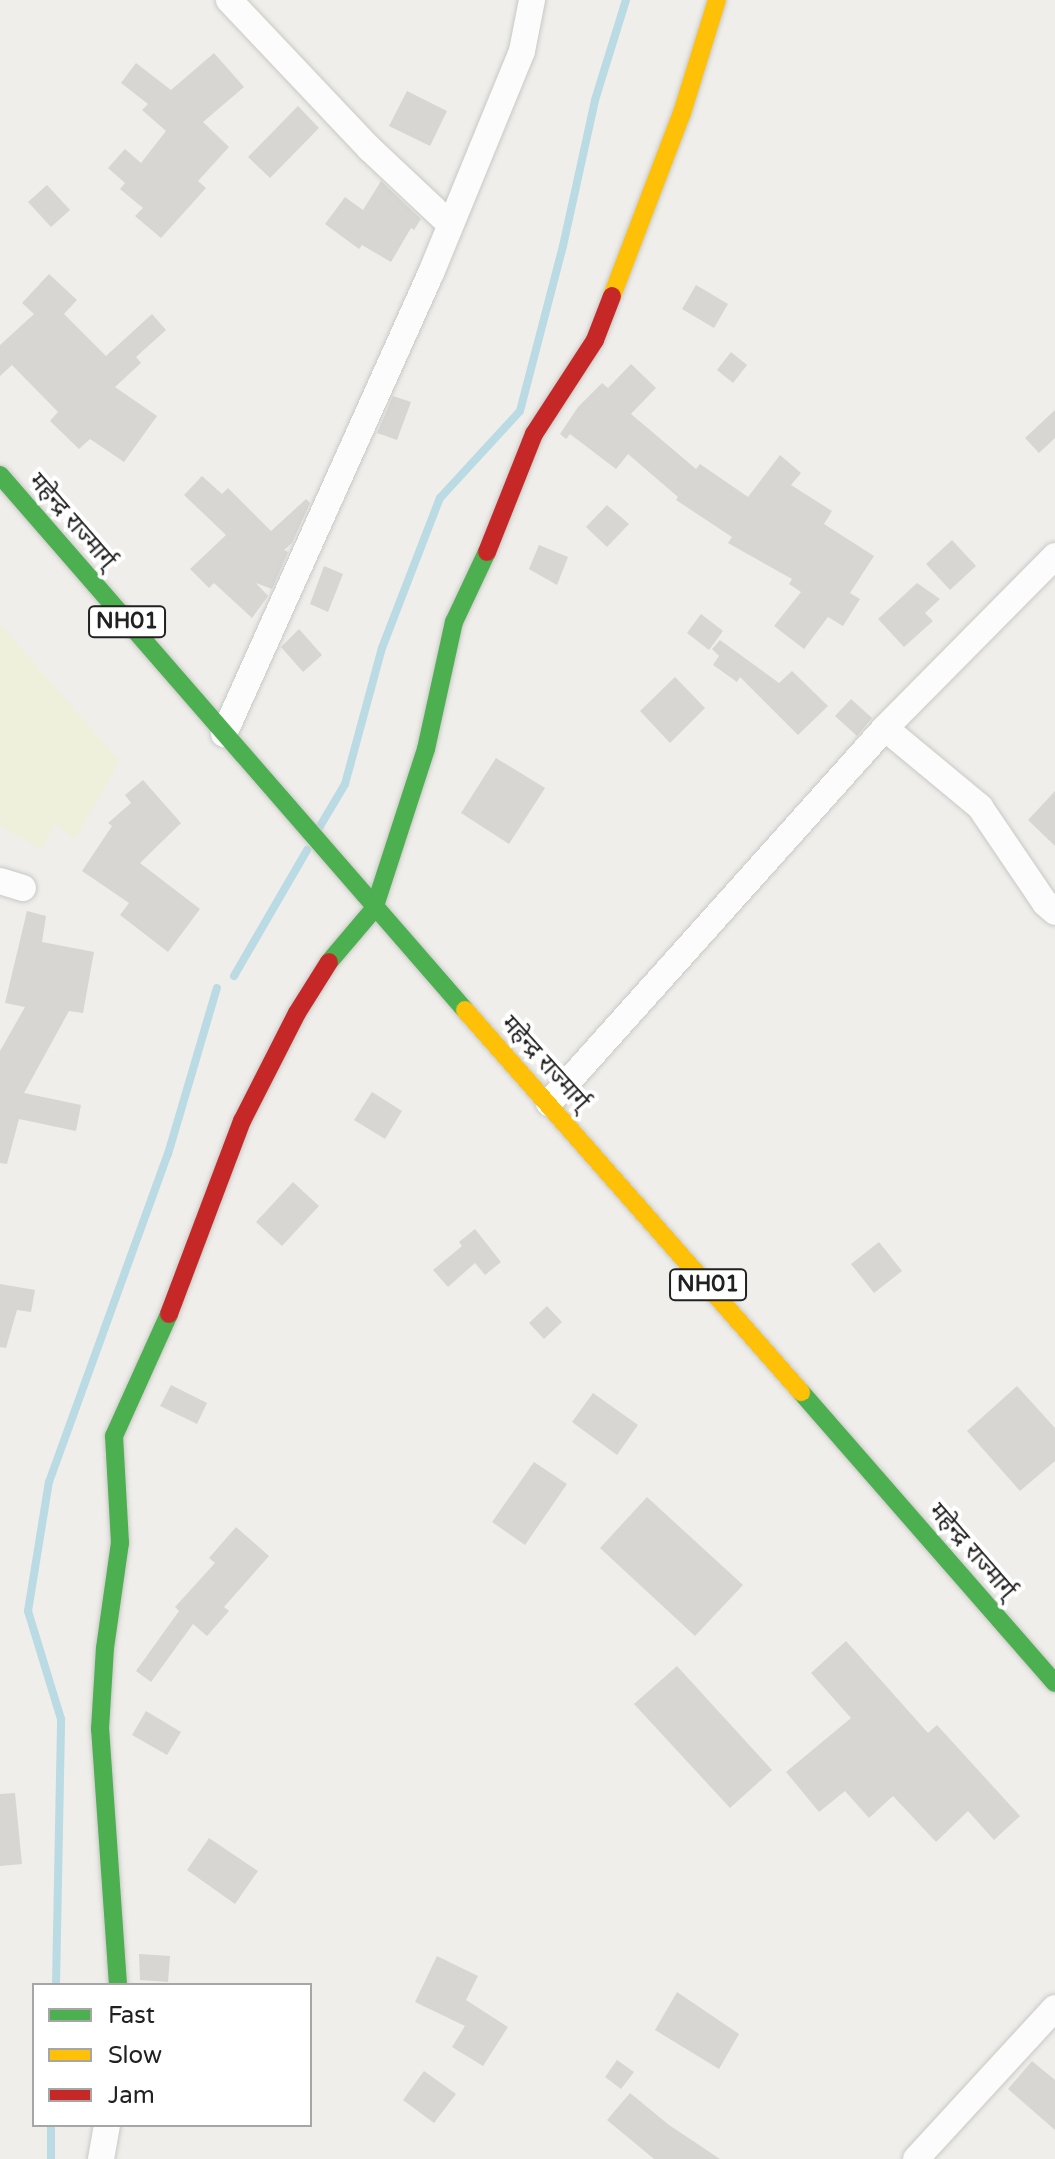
<!DOCTYPE html>
<meta charset="utf-8">
<style>
body{margin:0}
#map{position:relative;width:1055px;height:2159px;overflow:hidden;background:#efeeea;font-family:"Varela Round","Noto Sans Devanagari",sans-serif}
div>[style]{position:absolute}
[style*='--x']{left:calc(var(--x)*1px);top:calc(var(--y)*1px);width:calc(var(--w)*1px);rotate:calc(var(--a)*1deg)}
.farmland>*{inset:0;background:#eef0dc}
.stream>*{height:8px;margin:-4px;padding:0 4px;transform-origin:4px;border-radius:4px;background:#badae4}
.building>*{inset:0;background:#d7d6d2}
.roads{filter:drop-shadow(0 0 2px #c8c8c6) drop-shadow(0 0 2px #c8c8c6)}
.street>*{height:26px;margin:-13px;padding:0 13px;transform-origin:13px;border-radius:13px;background:#fdfcfc}
.fast>*{height:18px;margin:-9px;padding:0 9px;transform-origin:9px;border-radius:9px;background:#4caf50}
.slow>*{height:18px;margin:-9px;padding:0 9px;transform-origin:9px;border-radius:9px;background:#ffc107}
.jam>*{height:18px;margin:-9px;padding:0 9px;transform-origin:9px;border-radius:9px;background:#c62828}
span{translate:-50% -50%;white-space:nowrap;text-align:center;line-height:1.15;-webkit-text-stroke:8px #fff;paint-order:stroke}
.shield-label span{padding:2px 6px;background:#fff;border:2px solid;border-radius:6px;-webkit-text-stroke-width:0}
.shield-label{font-size:22px;color:#212121;font-weight:700}
.street-label{font-size:24px;color:#212121}
.legend{position:absolute;left:32px;top:1983px;width:280px;height:144px;box-sizing:border-box;background:#fff;border:2px solid #a6a6a6;margin:0;padding:10px 14px;list-style:none;font-size:24px;color:#212121}
.legend li{display:flex;align-items:center;gap:16px;height:40px}
.legend b{width:40px;border:2px solid #a6a6a6}
</style>
<div id="map">
<div class="farmland">
<div style="clip-path:polygon(0 624px,120px 761px,75px 839px,55px 823px,42px 850px,0 826px)"></div>
</div>
<div class="stream">
<div style="--x:319;--y:828;--w:51;--a:-59.4"></div>
<div style="--x:345;--y:784;--w:141;--a:-74.8"></div>
<div style="--x:382;--y:648;--w:161;--a:-68.9"></div>
<div style="--x:440;--y:498;--w:118;--a:-47.4"></div>
<div style="--x:520;--y:411;--w:171;--a:-75.4"></div>
<div style="--x:563;--y:246;--w:149;--a:-77.6"></div>
<div style="--x:595;--y:100;--w:105;--a:-72.8"></div>
<div style="--x:234;--y:976;--w:146;--a:-59.9"></div>
<div style="--x:56;--y:1985;--w:266;--a:-88.9"></div>
<div style="--x:61;--y:1719;--w:113;--a:-107"></div>
<div style="--x:28;--y:1611;--w:131;--a:-80.8"></div>
<div style="--x:49;--y:1482;--w:349;--a:-70.1"></div>
<div style="--x:168;--y:1154;--w:173;--a:-73.6"></div>
<div style="--x:51;--y:2159;--w:34;--a:-90"></div>
</div>
<div class="building">
<div style="clip-path:polygon(214px 53px,244px 87px,203px 122px,229px 147px,198px 181px,206px 188px,161px 238px,135px 216px,143px 208px,120px 189px,125px 183px,108px 168px,125px 149px,141px 163px,166px 131px,142px 110px,148px 104px,121px 83px,136px 63px,171px 90px)"></div>
<div style="clip-path:polygon(407px 91px,447px 111px,430px 146px,389px 126px)"></div>
<div style="clip-path:polygon(298px 106px,319px 128px,270px 178px,248px 157px)"></div>
<div style="clip-path:polygon(381px 181px,421px 219px,414px 230px,411px 228px,391px 262px,362px 245px,359px 249px,325px 224px,345px 197px,363px 210px)"></div>
<div style="clip-path:polygon(47px 185px,70px 210px,51px 227px,28px 202px)"></div>
<div style="clip-path:polygon(49px 274px,77px 300px,64px 314px,106px 356px,152px 314px,166px 330px,136px 357px,141px 363px,115px 387px,157px 416px,124px 462px,90px 439px,79px 449px,50px 421px,58px 412px,12px 365px,0 376px,0 345px,34px 314px,22px 303px)"></div>
<div style="clip-path:polygon(696px 285px,728px 304px,714px 328px,682px 309px)"></div>
<div style="clip-path:polygon(731px 352px,747px 365px,733px 383px,717px 370px)"></div>
<div style="clip-path:polygon(631px 364px,656px 388px,631px 414px,696px 469px,700px 464px,748px 497px,780px 455px,801px 473px,791px 485px,832px 511px,824px 524px,874px 556px,850px 593px,860px 599px,843px 626px,828px 617px,804px 649px,774px 626px,801px 592px,789px 584px,792px 579px,728px 543px,732px 537px,676px 500px,678px 497px,628px 454px,616px 469px,570px 434px,566px 439px,560px 434px,578px 407px,602px 383px,608px 388px)"></div>
<div style="clip-path:polygon(393px 396px,411px 402px,397px 440px,377px 433px)"></div>
<div style="clip-path:polygon(1055px 410px,1055px 438px,1039px 453px,1025px 438px)"></div>
<div style="clip-path:polygon(202px 476px,222px 494px,228px 488px,271px 531px,306px 499px,310px 503px,292px 543px,284px 550px,288px 552px,272px 589px,256px 583px,268px 596px,252px 618px,214px 583px,209px 588px,190px 569px,226px 535px,184px 495px)"></div>
<div style="clip-path:polygon(607px 505px,629px 524px,607px 547px,586px 527px)"></div>
<div style="clip-path:polygon(952px 540px,976px 566px,950px 590px,926px 564px)"></div>
<div style="clip-path:polygon(539px 545px,568px 557px,557px 585px,529px 569px)"></div>
<div style="clip-path:polygon(324px 566px,343px 574px,328px 612px,310px 604px)"></div>
<div style="clip-path:polygon(917px 583px,940px 599px,925px 613px,933px 621px,904px 647px,878px 619px)"></div>
<div style="clip-path:polygon(701px 614px,723px 631px,709px 650px,687px 633px)"></div>
<div style="clip-path:polygon(299px 629px,322px 655px,303px 672px,281px 647px)"></div>
<div style="clip-path:polygon(720px 640px,779px 683px,792px 671px,828px 706px,798px 735px,740px 677px,737px 682px,713px 665px,719px 656px,712px 649px)"></div>
<div style="clip-path:polygon(675px 677px,705px 708px,670px 743px,640px 711px)"></div>
<div style="clip-path:polygon(851px 699px,872px 718px,857px 736px,835px 716px)"></div>
<div style="clip-path:polygon(496px 758px,545px 788px,509px 844px,461px 813px)"></div>
<div style="clip-path:polygon(143px 780px,181px 823px,140px 863px,200px 909px,168px 952px,120px 915px,129px 903px,82px 871px,112px 826px,108px 823px,131px 803px,125px 795px)"></div>
<div style="clip-path:polygon(1055px 791px,1055px 846px,1028px 820px)"></div>
<div style="clip-path:polygon(27px 911px,46px 916px,42px 942px,94px 952px,83px 1013px,69px 1011px,24px 1093px,81px 1105px,76px 1131px,19px 1119px,7px 1164px,0 1163px,0 1051px,25px 1007px,5px 1003px)"></div>
<div style="clip-path:polygon(372px 1092px,402px 1111px,385px 1139px,354px 1120px)"></div>
<div style="clip-path:polygon(293px 1182px,319px 1206px,282px 1246px,256px 1222px)"></div>
<div style="clip-path:polygon(475px 1229px,501px 1262px,485px 1275px,475px 1263px,448px 1287px,433px 1270px,462px 1246px,459px 1242px)"></div>
<div style="clip-path:polygon(879px 1242px,902px 1271px,874px 1293px,851px 1264px)"></div>
<div style="clip-path:polygon(0 1284px,35px 1290px,31px 1312px,17px 1310px,6px 1348px,0 1347px)"></div>
<div style="clip-path:polygon(547px 1306px,562px 1322px,544px 1339px,529px 1323px)"></div>
<div style="clip-path:polygon(171px 1385px,207px 1403px,197px 1424px,160px 1406px)"></div>
<div style="clip-path:polygon(1017px 1386px,1055px 1428px,1055px 1461px,1020px 1491px,967px 1431px)"></div>
<div style="clip-path:polygon(593px 1393px,638px 1425px,617px 1455px,572px 1422px)"></div>
<div style="clip-path:polygon(534px 1462px,567px 1484px,525px 1545px,492px 1522px)"></div>
<div style="clip-path:polygon(647px 1497px,743px 1585px,695px 1636px,600px 1548px)"></div>
<div style="clip-path:polygon(236px 1527px,269px 1556px,224px 1607px,229px 1611px,207px 1636px,193px 1624px,151px 1682px,136px 1671px,179px 1611px,175px 1607px,215px 1563px,209px 1558px)"></div>
<div style="clip-path:polygon(846px 1641px,928px 1733px,937px 1725px,1020px 1816px,994px 1840px,968px 1811px,936px 1842px,893px 1796px,869px 1818px,845px 1791px,819px 1812px,786px 1772px,851px 1718px,811px 1673px)"></div>
<div style="clip-path:polygon(677px 1666px,772px 1770px,730px 1808px,634px 1704px)"></div>
<div style="clip-path:polygon(146px 1711px,181px 1732px,167px 1755px,132px 1735px)"></div>
<div style="clip-path:polygon(15px 1793px,22px 1864px,0 1866px,0 1794px)"></div>
<div style="clip-path:polygon(209px 1838px,258px 1871px,235px 1904px,187px 1870px)"></div>
<div style="clip-path:polygon(139px 1954px,170px 1956px,168px 1982px,140px 1980px)"></div>
<div style="clip-path:polygon(437px 1956px,478px 1976px,466px 2000px,508px 2027px,483px 2066px,452px 2047px,465px 2026px,415px 2002px)"></div>
<div style="clip-path:polygon(677px 1992px,739px 2034px,719px 2069px,655px 2030px)"></div>
<div style="clip-path:polygon(617px 2060px,634px 2072px,621px 2089px,605px 2077px)"></div>
<div style="clip-path:polygon(1032px 2061px,1055px 2080px,1055px 2130px,1008px 2089px)"></div>
<div style="clip-path:polygon(424px 2071px,456px 2094px,434px 2123px,403px 2100px)"></div>
<div style="clip-path:polygon(630px 2093px,669px 2125px,720px 2159px,654px 2159px,607px 2120px)"></div>
</div>
<div class="roads">
<div class="street">
<div style="--x:229;--y:0;--w:205;--a:46.6"></div>
<div style="--x:370;--y:149;--w:110;--a:43.2"></div>
<div style="--x:885;--y:728;--w:124;--a:39.7"></div>
<div style="--x:980;--y:807;--w:116;--a:55.9"></div>
<div style="--x:1045;--y:903;--w:13;--a:42"></div>
<div style="--x:224;--y:734;--w:505;--a:-65.82"></div>
<div style="--x:431;--y:273;--w:240;--a:-67.7"></div>
<div style="--x:522;--y:51;--w:52;--a:-78.9"></div>
<div style="--x:0;--y:881;--w:24;--a:17"></div>
<div style="--x:549;--y:1103;--w:504;--a:-48.14"></div>
<div style="--x:885;--y:728;--w:242;--a:-45.3"></div>
<div style="--x:101;--y:2159;--w:35;--a:-80"></div>
<div style="--x:916;--y:2159;--w:205;--a:-47.4"></div>
</div>
<div class="fast">
<div style="--x:0;--y:475;--w:709;--a:49"></div>
<div style="--x:329;--y:962;--w:70;--a:-49.7"></div>
<div style="--x:374;--y:909;--w:168;--a:-72"></div>
<div style="--x:426;--y:749;--w:130;--a:-77.6"></div>
<div style="--x:454;--y:622;--w:77;--a:-64.8"></div>
<div style="--x:801;--y:1392;--w:386;--a:48.9"></div>
<div style="--x:118;--y:1985;--w:257;--a:-94"></div>
<div style="--x:100;--y:1729;--w:81;--a:-86.5"></div>
<div style="--x:105;--y:1648;--w:106;--a:-81.9"></div>
<div style="--x:120;--y:1543;--w:107;--a:-93.2"></div>
<div style="--x:114;--y:1436;--w:134;--a:-65.7"></div>
</div>
<div class="slow">
<div style="--x:612;--y:296;--w:196;--a:-69.1"></div>
<div style="--x:682;--y:113;--w:118;--a:-72.8"></div>
<div style="--x:465;--y:1010;--w:509;--a:48.67"></div>
</div>
<div class="jam">
<div style="--x:487;--y:552;--w:127;--a:-68.3"></div>
<div style="--x:534;--y:434;--w:112;--a:-57"></div>
<div style="--x:595;--y:340;--w:47;--a:-68.9"></div>
<div style="--x:169;--y:1314;--w:206;--a:-69.3"></div>
<div style="--x:242;--y:1121;--w:121;--a:-63"></div>
<div style="--x:297;--y:1013;--w:60;--a:-57.9"></div>
</div>
</div>
<div class="shield-label">
<span style="left:127px;top:622px">NH01</span>
<span style="left:708px;top:1285px">NH01</span>
</div>
<div class="street-label">
<span style="left:72px;top:521px;rotate:49deg">महेन्द्र राज्मार्ग्</span>
<span style="left:545px;top:1063px;rotate:48deg">महेन्द्र राज्मार्ग्</span>
<span style="left:972px;top:1551px;rotate:49deg">महेन्द्र राज्मार्ग्</span>
</div>
<ul class="legend">
<li><b style="height:10px;background:#4caf50"></b>Fast</li>
<li><b style="height:10px;background:#ffc107"></b>Slow</li>
<li><b style="height:10px;background:#c62828"></b>Jam</li>
</ul>
</div>
